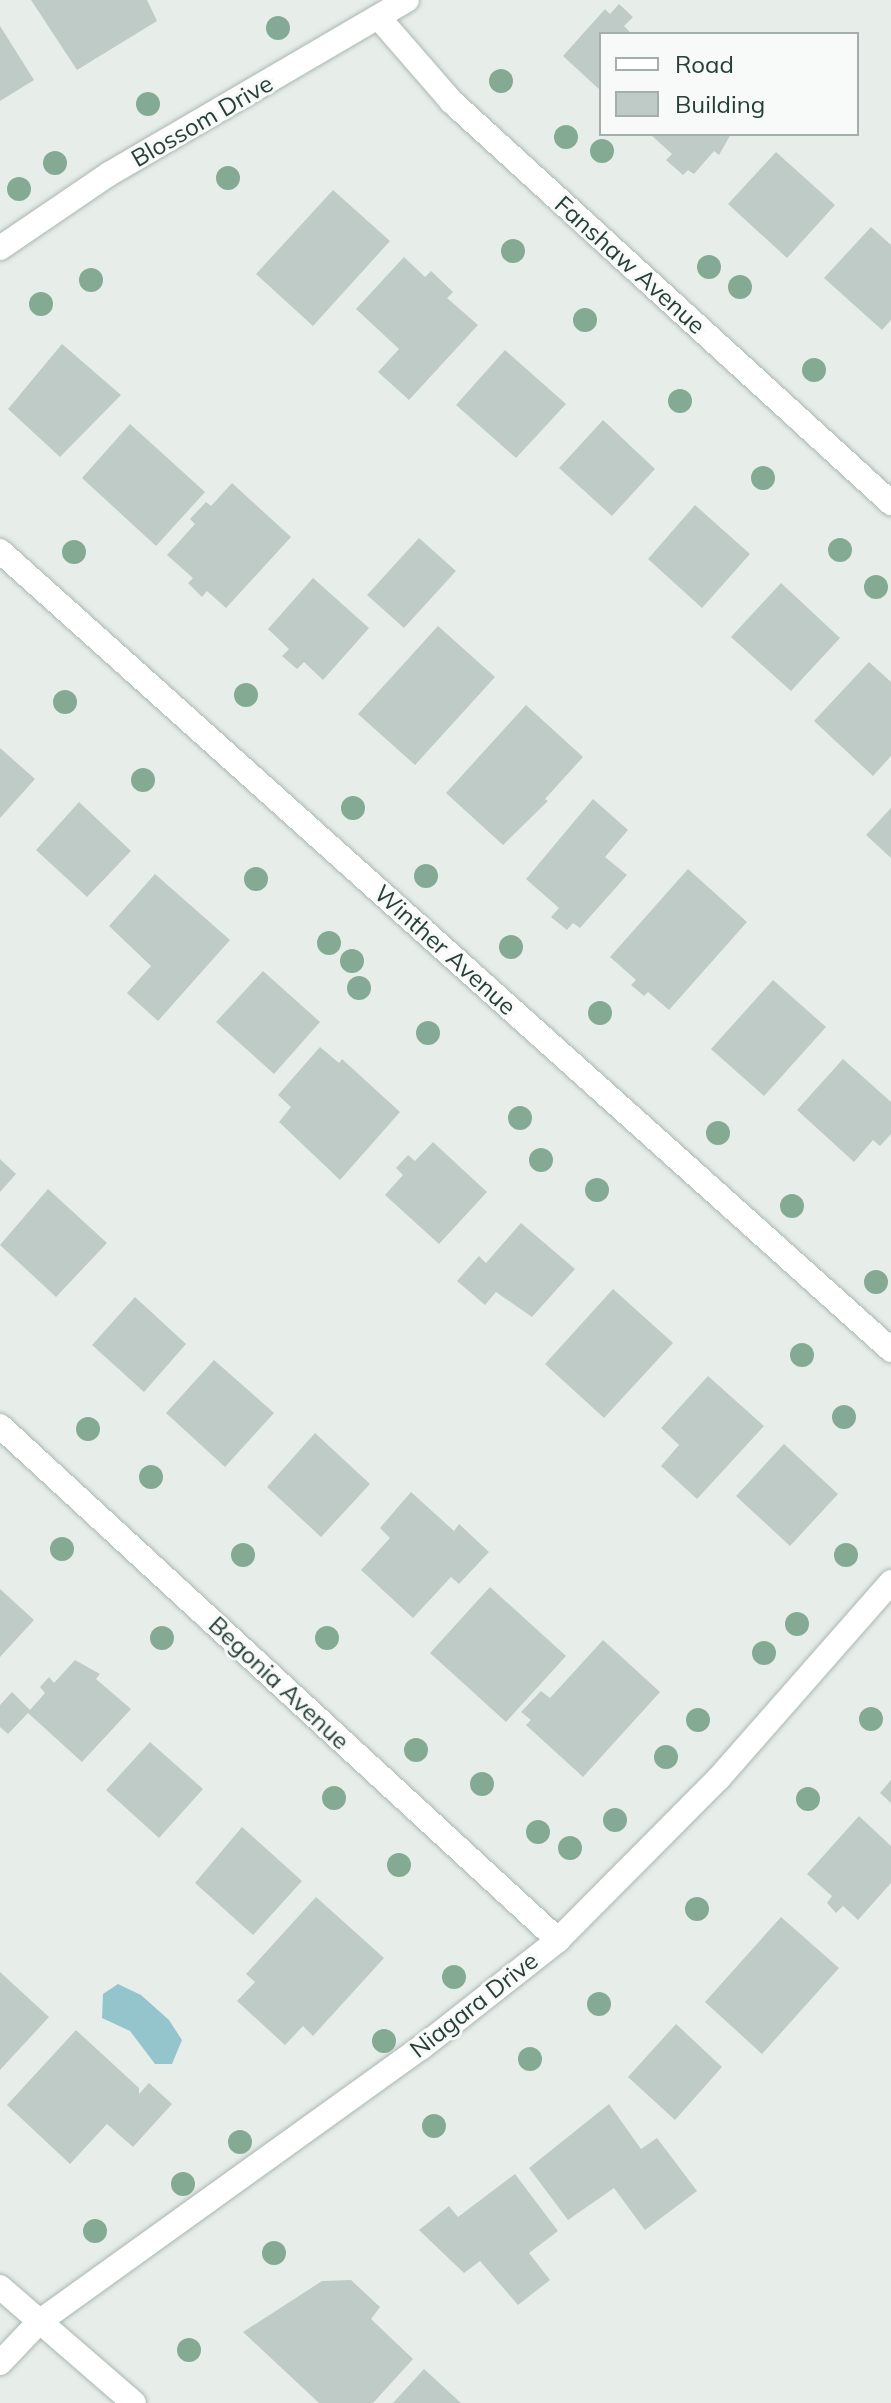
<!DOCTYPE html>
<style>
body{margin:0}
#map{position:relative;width:891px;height:2403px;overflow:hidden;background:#e7eeea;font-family:Mulish,sans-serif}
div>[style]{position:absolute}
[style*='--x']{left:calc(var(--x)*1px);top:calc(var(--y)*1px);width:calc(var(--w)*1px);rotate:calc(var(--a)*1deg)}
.water>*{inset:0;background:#94c5cd}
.building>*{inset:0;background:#bfcbc6}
.roads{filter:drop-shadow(0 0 2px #aab6b1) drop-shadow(0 0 2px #aab6b1)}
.minor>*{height:24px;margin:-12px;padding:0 12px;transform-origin:12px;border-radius:12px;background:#fff}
.trees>*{width:24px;height:24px;margin:-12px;border-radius:50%;background:#85aa93}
span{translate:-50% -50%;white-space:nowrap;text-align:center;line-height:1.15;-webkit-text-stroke:6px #f7faf9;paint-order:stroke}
.street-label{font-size:24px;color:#273f38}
.legend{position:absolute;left:599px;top:32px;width:260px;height:104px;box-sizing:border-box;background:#f7faf9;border:2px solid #a4afac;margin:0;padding:10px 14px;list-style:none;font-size:24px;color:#273f38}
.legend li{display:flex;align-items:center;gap:16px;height:40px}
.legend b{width:40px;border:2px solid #a4afac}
</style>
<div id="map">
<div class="water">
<div style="clip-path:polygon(118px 1984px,141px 1995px,169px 2020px,182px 2040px,172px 2064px,155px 2064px,130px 2031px,102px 2018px,103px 1994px)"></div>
</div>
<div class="building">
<div style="clip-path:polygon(31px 0,147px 0,157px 21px,77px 70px)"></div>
<div style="clip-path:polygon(619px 4px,633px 17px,624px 26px,632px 34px,601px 34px,601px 91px,563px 56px,605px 9px,610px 14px)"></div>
<div style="clip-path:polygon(0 26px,34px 80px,0 101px)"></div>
<div style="clip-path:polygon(650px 134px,731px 134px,719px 155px,714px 151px,694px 174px,688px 170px,683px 175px,666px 160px,672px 154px)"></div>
<div style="clip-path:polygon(776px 152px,835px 205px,787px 258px,728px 204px)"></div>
<div style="clip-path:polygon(333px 190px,390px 241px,313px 326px,256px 274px)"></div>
<div style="clip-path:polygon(871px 227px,891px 245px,891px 320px,882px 330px,824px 278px)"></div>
<div style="clip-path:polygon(404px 257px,425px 277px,431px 271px,453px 292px,447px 298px,478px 325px,409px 400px,378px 372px,399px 349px,356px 309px)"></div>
<div style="clip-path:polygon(62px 344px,121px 395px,60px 457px,8px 409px)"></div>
<div style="clip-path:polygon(505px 350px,566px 404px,516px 458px,456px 405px)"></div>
<div style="clip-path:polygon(603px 420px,655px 469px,612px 516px,559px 468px)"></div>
<div style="clip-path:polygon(130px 424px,205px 492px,156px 546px,82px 478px)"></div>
<div style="clip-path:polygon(232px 483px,291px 537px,226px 608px,207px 591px,202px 597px,188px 583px,193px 578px,167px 555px,195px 524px,190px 519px,206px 502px,211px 506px)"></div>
<div style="clip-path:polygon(695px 505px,750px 554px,702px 608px,648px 559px)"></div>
<div style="clip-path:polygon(419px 538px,456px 571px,404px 628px,367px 595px)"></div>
<div style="clip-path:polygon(313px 578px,369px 628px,323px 680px,304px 662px,297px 669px,282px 656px,289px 649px,268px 629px)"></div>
<div style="clip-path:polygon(781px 583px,840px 638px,791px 691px,731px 637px)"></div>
<div style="clip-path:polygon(438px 626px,495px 677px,415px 765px,358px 714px)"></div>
<div style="clip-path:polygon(869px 662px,891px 682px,891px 756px,873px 776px,814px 721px)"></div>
<div style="clip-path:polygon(526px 705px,583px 757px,545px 799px,548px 801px,503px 845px,446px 793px)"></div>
<div style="clip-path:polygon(0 748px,35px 779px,0 818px)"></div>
<div style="clip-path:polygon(593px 799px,628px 830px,605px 857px,627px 875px,580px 928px,573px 923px,567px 930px,551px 917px,559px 908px,526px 879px)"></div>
<div style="clip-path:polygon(79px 802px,131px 851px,87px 897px,36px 850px)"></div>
<div style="clip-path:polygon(891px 808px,891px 858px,866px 835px)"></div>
<div style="clip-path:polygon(688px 869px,747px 922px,669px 1010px,648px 992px,644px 996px,631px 985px,636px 980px,610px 957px)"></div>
<div style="clip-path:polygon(155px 874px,230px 940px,158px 1021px,127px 993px,151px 966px,109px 926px)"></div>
<div style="clip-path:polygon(263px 971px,320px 1022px,274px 1074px,216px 1022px)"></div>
<div style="clip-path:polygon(773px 980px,826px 1027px,764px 1096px,711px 1049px)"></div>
<div style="clip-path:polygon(320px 1047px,339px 1063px,342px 1059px,400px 1112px,340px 1180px,279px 1122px,291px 1107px,278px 1095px)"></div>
<div style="clip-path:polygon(843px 1059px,891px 1102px,891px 1134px,880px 1146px,873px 1140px,854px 1162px,797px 1110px)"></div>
<div style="clip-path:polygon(433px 1142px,487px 1192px,439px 1244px,385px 1195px,403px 1175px,396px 1168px,408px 1155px,415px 1161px)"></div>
<div style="clip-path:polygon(0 1159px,16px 1174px,0 1192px)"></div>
<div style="clip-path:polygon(48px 1189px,107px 1243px,56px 1297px,0 1245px)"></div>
<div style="clip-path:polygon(521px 1223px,575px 1269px,532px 1317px,496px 1292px,485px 1305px,457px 1281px,479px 1256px,486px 1263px)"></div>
<div style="clip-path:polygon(613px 1289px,673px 1343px,604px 1418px,545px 1364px)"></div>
<div style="clip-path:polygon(135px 1297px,186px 1344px,144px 1392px,92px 1345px)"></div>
<div style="clip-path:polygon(214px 1360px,274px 1413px,225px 1467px,166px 1413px)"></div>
<div style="clip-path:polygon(708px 1376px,764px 1426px,697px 1499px,661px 1466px,679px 1445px,661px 1428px)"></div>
<div style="clip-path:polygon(315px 1433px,370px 1484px,321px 1537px,267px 1487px)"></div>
<div style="clip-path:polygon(784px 1444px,838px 1494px,790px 1546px,736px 1496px)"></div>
<div style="clip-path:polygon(411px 1492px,454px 1531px,459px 1524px,489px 1552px,459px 1584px,451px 1577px,413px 1618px,361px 1570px,390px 1538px,380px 1528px)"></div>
<div style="clip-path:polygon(490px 1587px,566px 1656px,506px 1722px,430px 1653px)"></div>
<div style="clip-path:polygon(0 1589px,34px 1620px,0 1657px)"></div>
<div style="clip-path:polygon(603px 1640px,660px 1692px,583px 1777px,526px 1725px,531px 1720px,521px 1712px,541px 1691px,550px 1698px)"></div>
<div style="clip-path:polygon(75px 1660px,100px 1674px,96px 1679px,131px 1709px,82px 1762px,28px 1713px,8px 1734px,0 1727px,0 1705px,12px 1692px,30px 1710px,45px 1693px,40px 1687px,49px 1677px,54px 1683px)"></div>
<div style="clip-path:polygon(150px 1742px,203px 1789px,159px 1838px,106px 1790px)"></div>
<div style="clip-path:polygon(891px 1780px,891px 1803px,880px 1793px)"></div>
<div style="clip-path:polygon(859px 1816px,891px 1846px,891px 1883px,858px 1920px,843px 1906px,836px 1913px,827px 1903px,832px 1896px,807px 1874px)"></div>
<div style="clip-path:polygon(242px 1827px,302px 1881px,253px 1935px,195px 1883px)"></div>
<div style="clip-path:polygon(316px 1897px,384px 1958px,313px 2036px,303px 2026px,285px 2045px,237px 2001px,255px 1982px,246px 1974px)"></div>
<div style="clip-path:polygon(781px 1917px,839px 1968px,762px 2054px,705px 2002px)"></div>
<div style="clip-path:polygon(0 1972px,49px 2017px,0 2070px)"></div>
<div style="clip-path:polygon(676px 2024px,722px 2067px,675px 2120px,628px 2077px)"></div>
<div style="clip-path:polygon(76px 2030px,139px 2088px,139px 2094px,149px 2083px,172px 2104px,133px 2147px,107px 2124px,70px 2164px,7px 2105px)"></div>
<div style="clip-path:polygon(609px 2104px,641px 2149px,657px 2138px,697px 2191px,645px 2230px,614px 2188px,568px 2220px,529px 2168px)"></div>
<div style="clip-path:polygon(515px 2174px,558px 2231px,529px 2253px,550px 2280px,518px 2305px,480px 2261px,464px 2273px,419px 2230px,449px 2206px,458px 2217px)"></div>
<div style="clip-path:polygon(351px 2280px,380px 2307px,371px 2319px,413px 2359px,373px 2403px,319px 2403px,243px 2332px,322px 2281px)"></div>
<div style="clip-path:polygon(424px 2369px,461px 2403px,393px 2403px)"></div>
</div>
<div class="roads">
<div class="minor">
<div style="--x:379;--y:18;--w:111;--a:49"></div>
<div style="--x:452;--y:102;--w:595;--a:42.41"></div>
<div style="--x:0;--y:248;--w:132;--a:-34.2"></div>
<div style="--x:109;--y:174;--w:345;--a:-30.3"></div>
<div style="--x:0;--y:551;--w:1197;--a:41.88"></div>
<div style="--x:0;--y:1426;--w:759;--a:42.65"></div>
<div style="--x:0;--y:2287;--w:177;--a:40.9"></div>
<div style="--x:0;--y:2363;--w:57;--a:-46.4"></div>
<div style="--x:39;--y:2322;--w:470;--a:-35.7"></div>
<div style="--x:421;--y:2048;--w:174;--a:-38.2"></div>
<div style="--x:558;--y:1940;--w:228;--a:-45.2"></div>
<div style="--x:719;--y:1778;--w:261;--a:-48.7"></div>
</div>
</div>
<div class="trees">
<div style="left:278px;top:28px"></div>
<div style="left:501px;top:81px"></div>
<div style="left:148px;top:104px"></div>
<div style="left:566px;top:137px"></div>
<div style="left:602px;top:151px"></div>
<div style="left:55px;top:163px"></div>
<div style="left:228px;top:178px"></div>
<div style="left:19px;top:189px"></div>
<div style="left:513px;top:251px"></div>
<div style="left:709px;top:267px"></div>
<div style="left:91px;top:280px"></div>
<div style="left:740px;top:287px"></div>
<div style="left:41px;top:304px"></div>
<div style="left:585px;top:320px"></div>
<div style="left:814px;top:370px"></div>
<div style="left:680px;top:401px"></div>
<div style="left:763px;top:478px"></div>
<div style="left:840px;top:550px"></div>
<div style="left:74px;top:552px"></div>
<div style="left:876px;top:587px"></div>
<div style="left:246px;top:695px"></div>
<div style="left:65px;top:702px"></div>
<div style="left:143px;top:780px"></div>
<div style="left:353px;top:808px"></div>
<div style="left:426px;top:876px"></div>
<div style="left:256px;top:879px"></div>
<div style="left:329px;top:943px"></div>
<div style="left:511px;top:947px"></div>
<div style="left:352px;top:961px"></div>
<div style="left:359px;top:988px"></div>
<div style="left:600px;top:1013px"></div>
<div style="left:428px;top:1033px"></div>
<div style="left:520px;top:1118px"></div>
<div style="left:718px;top:1133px"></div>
<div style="left:541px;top:1160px"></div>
<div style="left:597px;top:1190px"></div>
<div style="left:792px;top:1206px"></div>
<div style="left:876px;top:1282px"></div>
<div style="left:802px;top:1355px"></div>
<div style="left:844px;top:1417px"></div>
<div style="left:88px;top:1429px"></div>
<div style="left:151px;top:1477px"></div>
<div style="left:62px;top:1549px"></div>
<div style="left:243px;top:1555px"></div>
<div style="left:846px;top:1555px"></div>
<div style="left:797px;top:1624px"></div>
<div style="left:162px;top:1638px"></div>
<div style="left:327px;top:1638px"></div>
<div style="left:764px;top:1653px"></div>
<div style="left:871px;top:1719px"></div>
<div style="left:698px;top:1720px"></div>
<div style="left:416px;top:1750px"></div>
<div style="left:666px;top:1757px"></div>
<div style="left:482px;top:1784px"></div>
<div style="left:334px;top:1798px"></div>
<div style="left:808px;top:1799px"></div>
<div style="left:615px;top:1820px"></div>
<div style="left:538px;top:1832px"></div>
<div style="left:570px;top:1848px"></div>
<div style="left:399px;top:1865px"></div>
<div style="left:697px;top:1909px"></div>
<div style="left:454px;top:1977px"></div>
<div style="left:599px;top:2004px"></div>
<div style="left:384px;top:2041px"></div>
<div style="left:530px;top:2059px"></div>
<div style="left:434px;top:2126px"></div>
<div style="left:240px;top:2142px"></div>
<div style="left:183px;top:2184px"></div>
<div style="left:95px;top:2231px"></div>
<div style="left:274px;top:2253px"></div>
<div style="left:189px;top:2350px"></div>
</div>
<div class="street-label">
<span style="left:202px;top:121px;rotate:-30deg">Blossom Drive</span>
<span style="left:630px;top:265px;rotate:42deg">Fanshaw Avenue</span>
<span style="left:445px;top:950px;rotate:42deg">Winther Avenue</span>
<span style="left:279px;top:1683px;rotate:43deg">Begonia Avenue</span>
<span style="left:474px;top:2005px;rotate:-38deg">Niagara Drive</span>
</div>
<ul class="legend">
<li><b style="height:10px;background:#fff"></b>Road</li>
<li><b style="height:22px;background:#bfcbc6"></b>Building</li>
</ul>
</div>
